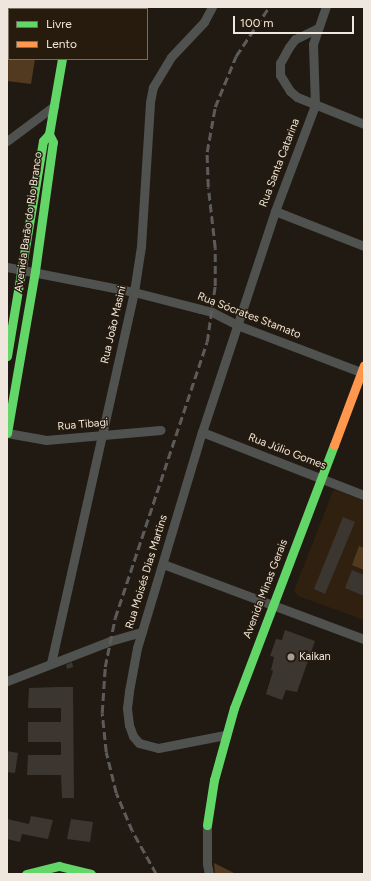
<!DOCTYPE html>
<meta charset="utf-8">
<style>
body{margin:0}
#map{position:relative;width:371px;height:881px;overflow:hidden;background:#211a13;font-family:Figtree,sans-serif}
div>[style]{position:absolute}
[style*='--x']{left:calc(var(--x)*1px);top:calc(var(--y)*1px);width:calc(var(--w)*1px);rotate:calc(var(--a)*1deg)}
.built>*{inset:0;background:#30200f}
.green>*{inset:0;background:#513a1f}
.building>*{inset:0;background:#3c3630}
.street>*{height:9px;margin:-4.5px;padding:0 4.5px;transform-origin:4.5px;border-radius:4.5px;background:#505250}
.fast>*{height:9px;margin:-4.5px;padding:0 4.5px;transform-origin:4.5px;border-radius:4.5px;background:#63d668}
.slow>*{height:9px;margin:-4.5px;padding:0 4.5px;transform-origin:4.5px;border-radius:4.5px;background:#ff974d}
.rail>*{height:2.5px;margin-top:-1.25px;transform-origin:0;background:repeating-linear-gradient(90deg,#5c5b5a 0 8px,transparent 0 12px)}
.dots>*{width:11px;height:11px;translate:-50% -50%;box-sizing:border-box;border:2px solid #271b0d;border-radius:50%}
span{translate:-50% -50%;white-space:nowrap;text-align:center;line-height:1.15;-webkit-text-stroke:3px #271b0d;paint-order:stroke}
.street-label{font-size:11px;color:#efe7de}
.poi-label{font-size:11px;color:#efe7de}
.left{translate:0 -50%;text-align:left}
.frame{position:absolute;inset:0;border:8px solid #efe7de;pointer-events:none}
.legend{position:absolute;left:8px;top:8px;width:140px;height:52px;box-sizing:border-box;background:#271b0d;border:1px solid #776d61;margin:0;padding:5px 7px;list-style:none;font-size:12px;color:#efe7de}
.legend li{display:flex;align-items:center;gap:8px;height:20px}
.legend b{width:20px;border:1px solid #776d61}
.scale{position:absolute;left:233px;top:16px;width:121px;height:18px;box-sizing:border-box;border:2px solid #efe7de;border-top:0;padding-left:5px;font-size:12px;line-height:14px;white-space:nowrap;color:#efe7de;-webkit-text-stroke:3px #271b0d;paint-order:stroke}
</style>
<div id="map">
<div class="built">
<div style="clip-path:polygon(336px 490px,364px 501px,364px 620px,298px 596px,294px 591px,333px 491px)"></div>
</div>
<div class="green">
<div style="clip-path:polygon(7px 7px,42px 7px,41px 9px,9px 9px,9px 59px,35px 59px,31px 84px,7px 81px)"></div>
<div style="clip-path:polygon(359px 546px,364px 548px,364px 570px,352px 565px)"></div>
<div style="clip-path:polygon(214px 863px,236px 874px,215px 874px)"></div>
</div>
<div class="building">
<div style="clip-path:polygon(343px 517px,355px 522px,325px 594px,314px 589px)"></div>
<div style="clip-path:polygon(352px 570px,364px 575px,364px 596px,345px 588px)"></div>
<div style="clip-path:polygon(285px 630px,315px 641px,297px 692px,286px 690px,282px 700px,266px 694px,273px 671px,271px 670px,274px 657px,270px 656px,276px 639px,282px 640px)"></div>
<div style="clip-path:polygon(72px 662px,73px 667px,67px 669px,66px 665px)"></div>
<div style="clip-path:polygon(60px 687px,73px 687px,74px 798px,62px 798px,61px 775px,27px 775px,28px 755px,61px 755px,61px 742px,28px 742px,28px 722px,61px 722px,61px 708px,28px 708px,29px 688px)"></div>
<div style="clip-path:polygon(7px 751px,18px 753px,15px 773px,7px 772px)"></div>
<div style="clip-path:polygon(31px 816px,53px 820px,48px 839px,22px 834px,20px 842px,7px 839px,7px 819px,29px 824px)"></div>
<div style="clip-path:polygon(71px 819px,93px 822px,90px 842px,67px 839px)"></div>
</div>
<div class="street">
<div style="--x:318;--y:28;--w:25;--a:154"></div>
<div style="--x:295;--y:39;--w:10;--a:127"></div>
<div style="--x:289;--y:47;--w:18;--a:119"></div>
<div style="--x:280;--y:63;--w:12;--a:90"></div>
<div style="--x:280;--y:75;--w:19;--a:58"></div>
<div style="--x:290;--y:91;--w:9;--a:41"></div>
<div style="--x:297;--y:97;--w:72;--a:21.9"></div>
<div style="--x:7;--y:141;--w:59;--a:-36.7"></div>
<div style="--x:275;--y:211;--w:96;--a:21.5"></div>
<div style="--x:7;--y:267;--w:129;--a:11.1"></div>
<div style="--x:134;--y:292;--w:68;--a:14.4"></div>
<div style="--x:200;--y:309;--w:12;--a:14"></div>
<div style="--x:212;--y:312;--w:28;--a:27"></div>
<div style="--x:237;--y:325;--w:133;--a:20.8"></div>
<div style="--x:202;--y:432;--w:174;--a:21.3"></div>
<div style="--x:7;--y:433;--w:40;--a:10"></div>
<div style="--x:46;--y:440;--w:115;--a:-5"></div>
<div style="--x:163;--y:564;--w:215;--a:20.5"></div>
<div style="--x:51;--y:663;--w:380;--a:-77.4"></div>
<div style="--x:134;--y:292;--w:47;--a:-81.3"></div>
<div style="--x:141;--y:246;--w:144;--a:-86.4"></div>
<div style="--x:150;--y:102;--w:15;--a:-79"></div>
<div style="--x:153;--y:87;--w:35;--a:-59"></div>
<div style="--x:171;--y:57;--w:48;--a:-46.7"></div>
<div style="--x:204;--y:22;--w:17;--a:-62"></div>
<div style="--x:7;--y:681;--w:110;--a:-21.2"></div>
<div style="--x:110;--y:641;--w:33;--a:-16"></div>
<div style="--x:225;--y:735;--w:68;--a:169"></div>
<div style="--x:158;--y:748;--w:20;--a:-165"></div>
<div style="--x:139;--y:743;--w:9;--a:-131"></div>
<div style="--x:133;--y:736;--w:12;--a:-110"></div>
<div style="--x:129;--y:725;--w:17;--a:-97"></div>
<div style="--x:127;--y:708;--w:17;--a:-83"></div>
<div style="--x:129;--y:691;--w:44;--a:-79.5"></div>
<div style="--x:137;--y:648;--w:226;--a:-73.3"></div>
<div style="--x:202;--y:432;--w:233;--a:-71.7"></div>
<div style="--x:275;--y:211;--w:113;--a:-69.3"></div>
<div style="--x:315;--y:105;--w:61;--a:-91.9"></div>
<div style="--x:313;--y:44;--w:39;--a:-71"></div>
<div style="--x:207;--y:825;--w:39;--a:90"></div>
<div style="--x:207;--y:864;--w:10;--a:79"></div>
</div>
<div class="fast">
<div style="--x:70;--y:7;--w:2;--a:90"></div>
<div style="--x:7;--y:356;--w:218;--a:-80.5"></div>
<div style="--x:43;--y:141;--w:9;--a:-49"></div>
<div style="--x:49;--y:134;--w:76;--a:-80.2"></div>
<div style="--x:7;--y:433;--w:164;--a:-80.2"></div>
<div style="--x:35;--y:271;--w:130;--a:-82.1"></div>
<div style="--x:53;--y:142;--w:9;--a:-117"></div>
<div style="--x:207;--y:825;--w:46;--a:-81.2"></div>
<div style="--x:214;--y:780;--w:75;--a:-74.5"></div>
<div style="--x:234;--y:708;--w:281;--a:-69.2"></div>
<div style="--x:26;--y:874;--w:34;--a:-14"></div>
<div style="--x:59;--y:866;--w:33;--a:14"></div>
</div>
<div class="slow">
<div style="--x:334;--y:445;--w:85;--a:-69.4"></div>
</div>
<div class="rail">
<div style="--x:156;--y:874;--w:49;--a:-119.2"></div>
<div style="--x:132;--y:831;--w:41;--a:-112.8"></div>
<div style="--x:116;--y:793;--w:42;--a:-103.7"></div>
<div style="--x:106;--y:752;--w:39;--a:-96"></div>
<div style="--x:102;--y:713;--w:46;--a:-86.3"></div>
<div style="--x:105;--y:667;--w:50;--a:-78.5"></div>
<div style="--x:115;--y:618;--w:291;--a:-71.6"></div>
<div style="--x:207;--y:342;--w:57;--a:-81.9"></div>
<div style="--x:215;--y:286;--w:38;--a:-90"></div>
<div style="--x:215;--y:248;--w:61;--a:-96.5"></div>
<div style="--x:208;--y:187;--w:35;--a:-92"></div>
<div style="--x:207;--y:152;--w:46;--a:-79.9"></div>
<div style="--x:215;--y:107;--w:55;--a:-67.6"></div>
<div style="--x:236;--y:56;--w:59;--a:-56"></div>
</div>
<div class="dots">
<div style="left:291px;top:657px;background:#a79f97"></div>
</div>
<div class="street-label">
<span style="left:280px;top:163px;rotate:-69deg">Rua Santa Catarina</span>
<span style="left:29px;top:222px;rotate:-82deg">Avenida Barão do Rio Branco</span>
<span style="left:249px;top:316px;rotate:21deg">Rua Sócrates Stamato</span>
<span style="left:114px;top:325px;rotate:-77deg">Rua João Masini</span>
<span style="left:83px;top:425px;rotate:-5deg">Rua Tibagi</span>
<span style="left:287px;top:452px;rotate:21deg">Rua Júlio Gomes</span>
<span style="left:147px;top:572px;rotate:-73deg">Rua Moisés Dias Martins</span>
<span style="left:266px;top:589px;rotate:-69deg">Avenida Minas Gerais</span>
</div>
<div class="poi-label">
<span class="left" style="left:299px;top:657px">Kaikan</span>
</div>
<div class="frame"></div>
<ul class="legend">
<li><b style="height:5px;background:#63d668"></b>Livre</li>
<li><b style="height:5px;background:#ff974d"></b>Lento</li>
</ul>
<div class="scale">100 m</div>
</div>
